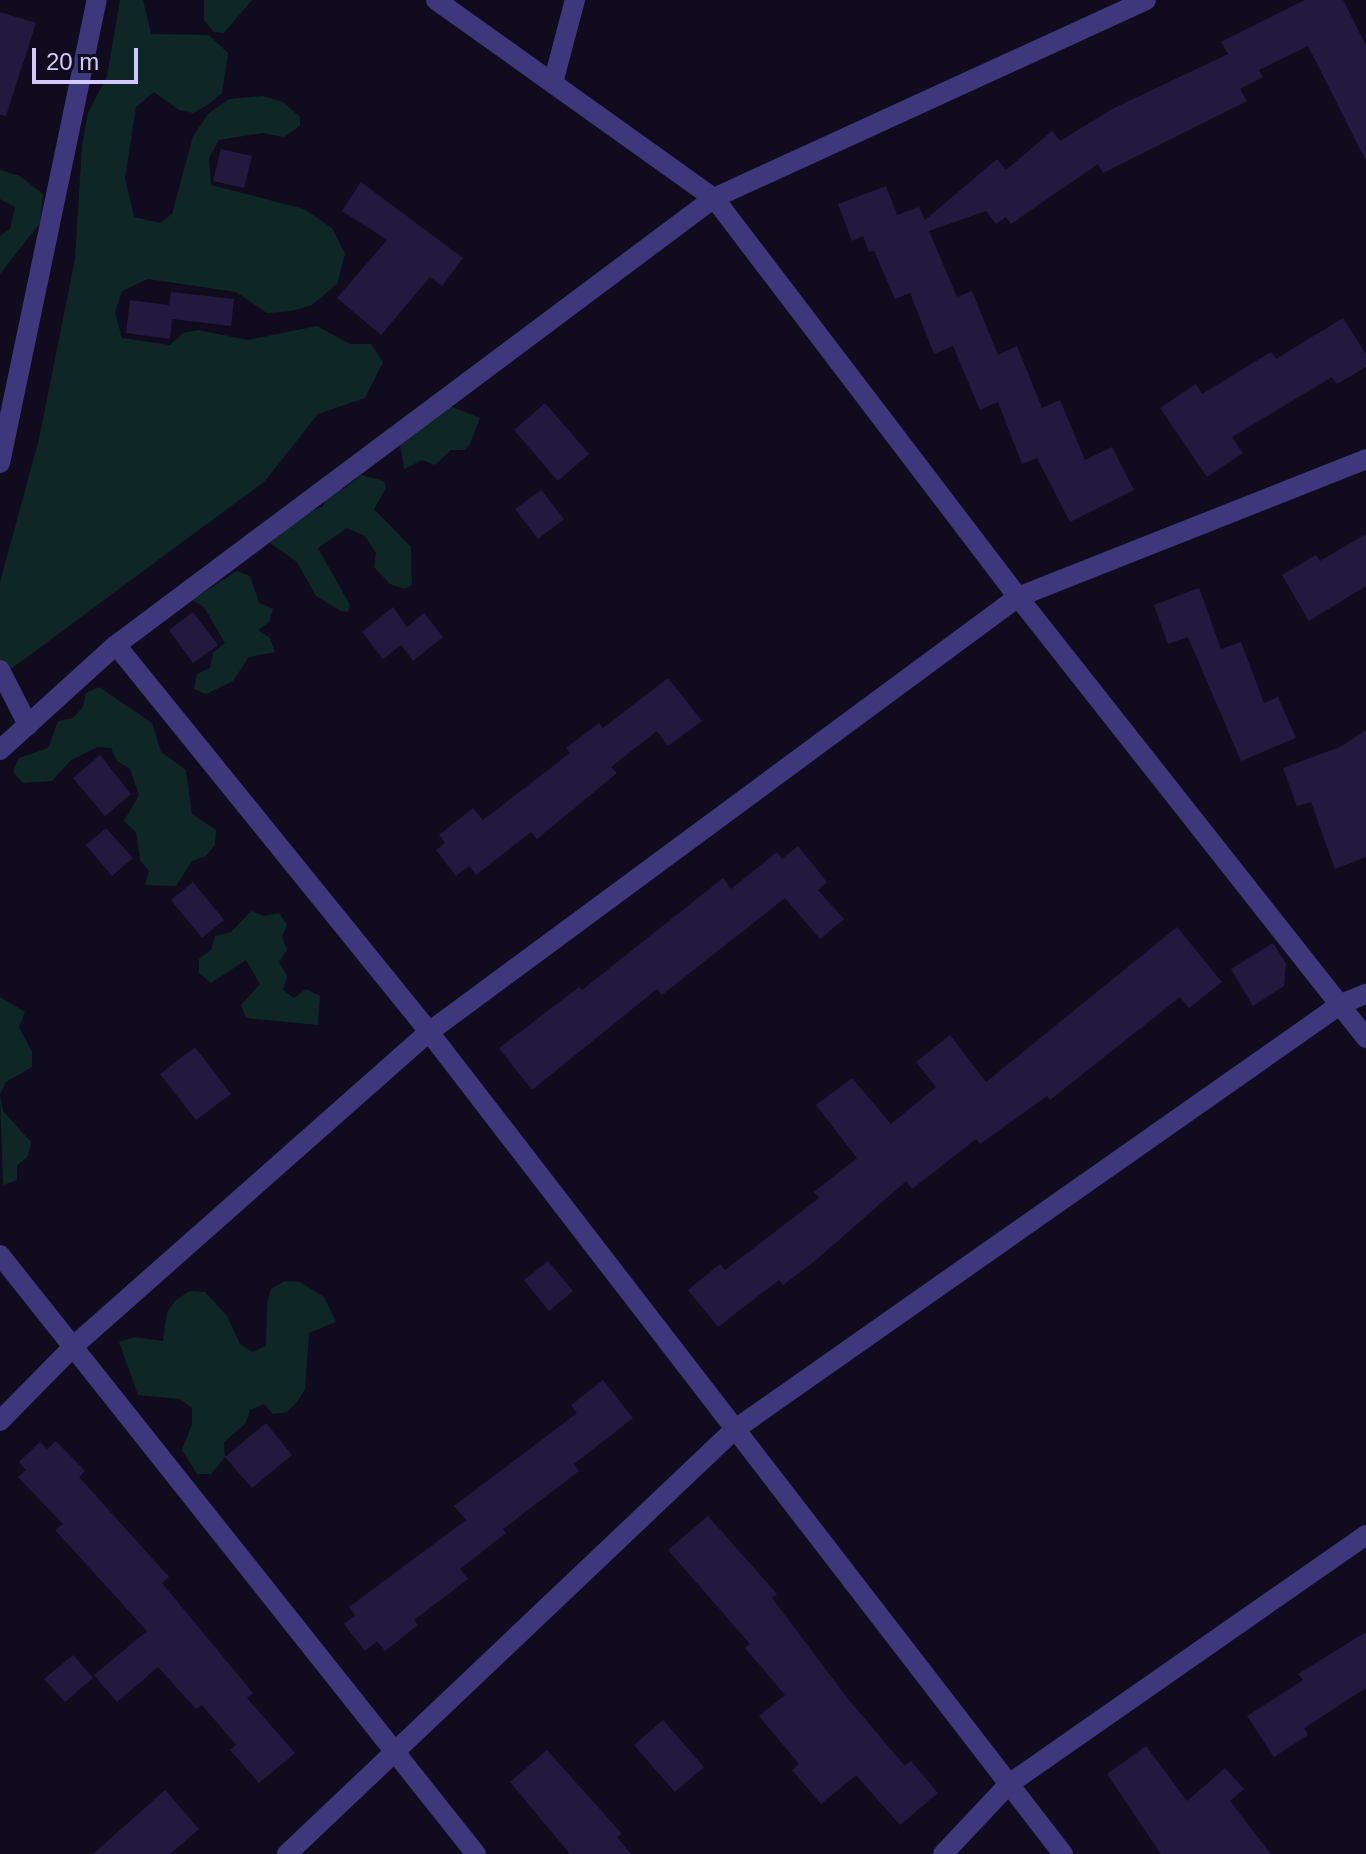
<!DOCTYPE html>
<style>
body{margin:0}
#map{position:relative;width:1366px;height:1854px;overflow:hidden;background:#100c1d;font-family:Arial,sans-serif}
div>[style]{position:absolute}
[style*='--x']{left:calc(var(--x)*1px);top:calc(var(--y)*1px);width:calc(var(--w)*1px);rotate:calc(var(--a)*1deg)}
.green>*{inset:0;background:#0f2627}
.building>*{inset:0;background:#23183e}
.street>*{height:20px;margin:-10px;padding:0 10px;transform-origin:10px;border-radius:10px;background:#3f377c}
span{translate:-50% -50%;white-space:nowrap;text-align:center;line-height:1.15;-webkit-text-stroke:6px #100c1d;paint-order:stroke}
.scale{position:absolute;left:32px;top:48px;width:106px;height:36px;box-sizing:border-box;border:4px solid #d3c9fe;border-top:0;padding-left:10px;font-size:24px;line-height:28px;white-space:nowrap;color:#d3c9fe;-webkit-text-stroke:6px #100c1d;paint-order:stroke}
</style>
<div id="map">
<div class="green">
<div style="clip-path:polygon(120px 0,143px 0,151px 34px,209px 35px,228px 53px,222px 93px,209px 104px,193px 113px,179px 110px,154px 92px,136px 107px,125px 178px,134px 217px,160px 223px,172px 214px,193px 136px,209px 113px,229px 99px,263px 96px,283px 102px,300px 117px,300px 126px,284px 137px,263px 133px,219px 140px,209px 158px,211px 185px,304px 209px,332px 228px,345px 254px,337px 284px,312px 305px,292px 311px,267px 313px,236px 292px,148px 279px,122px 291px,115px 312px,122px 338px,170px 345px,183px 333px,198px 330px,248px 340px,317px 326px,350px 344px,371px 344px,383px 362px,365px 398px,318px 414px,265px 481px,0 677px,0 582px,39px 439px,75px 259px,82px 145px,88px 113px,107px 76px)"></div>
<div style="clip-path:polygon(204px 0,252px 0,224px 33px,214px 32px,204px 20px)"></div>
<div style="clip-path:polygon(0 170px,20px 176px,43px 194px,40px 223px,0 274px,0 236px,10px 229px,15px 207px,0 199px)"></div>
<div style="clip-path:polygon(450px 406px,480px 418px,470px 444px,465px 450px,451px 450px,435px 465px,422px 460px,404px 469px,400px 444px)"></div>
<div style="clip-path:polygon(361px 475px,384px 481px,386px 488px,374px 509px,411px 547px,412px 585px,405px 589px,390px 584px,374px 567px,376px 553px,365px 536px,347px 528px,318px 548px,350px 605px,348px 612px,341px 611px,316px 596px,297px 562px,270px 543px,303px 515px,323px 506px,329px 492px,344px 489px)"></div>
<div style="clip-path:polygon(237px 571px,250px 576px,259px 603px,273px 609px,269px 622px,258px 630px,270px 638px,275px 652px,249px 657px,233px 681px,206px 694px,194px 689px,197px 674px,210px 668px,213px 653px,225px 643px,204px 607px,192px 600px)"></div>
<div style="clip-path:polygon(99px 687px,152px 723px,161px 752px,186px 770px,192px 814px,216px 830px,215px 845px,206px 856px,192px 861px,176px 886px,145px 885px,149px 871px,140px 860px,136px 832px,124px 821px,139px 795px,130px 769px,117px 761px,111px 748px,97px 747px,71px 760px,52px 781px,23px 783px,13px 772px,19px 758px,48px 748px,58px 721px,73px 718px,83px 707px,86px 693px)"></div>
<div style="clip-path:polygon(251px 911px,264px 916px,279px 913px,287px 925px,282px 937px,287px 950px,279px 962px,287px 976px,283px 990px,294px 998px,306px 989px,320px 996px,318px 1025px,246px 1018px,241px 1005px,260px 984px,246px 960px,211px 983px,199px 973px,199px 959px,211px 950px,215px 936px,231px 932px)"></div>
<div style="clip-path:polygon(0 997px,25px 1012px,19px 1027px,32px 1052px,32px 1067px,6px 1082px,0 1094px)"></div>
<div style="clip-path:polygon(0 1095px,3px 1111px,31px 1142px,28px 1156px,17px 1166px,17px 1180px,3px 1185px)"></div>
<div style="clip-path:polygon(285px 1281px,300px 1282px,324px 1297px,336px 1322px,309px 1333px,305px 1389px,298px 1401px,287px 1412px,273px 1414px,264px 1404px,250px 1410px,246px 1423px,224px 1442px,225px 1457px,211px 1474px,197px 1474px,182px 1450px,192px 1424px,192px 1408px,180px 1399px,138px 1395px,119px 1342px,134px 1337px,163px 1341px,167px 1312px,176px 1300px,190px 1291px,205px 1292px,227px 1316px,240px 1344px,252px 1352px,266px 1346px,267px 1303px,271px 1289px)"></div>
</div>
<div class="building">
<div style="clip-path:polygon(1305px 0,1343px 0,1366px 46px,1366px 161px,1308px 46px,1259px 70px,1263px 77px,1240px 89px,1247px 101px,1103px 173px,1098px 164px,1011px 224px,1006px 217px,996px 224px,986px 211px,929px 231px,957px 297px,972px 291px,998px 355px,1017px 346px,1042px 408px,1060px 400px,1085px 460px,1112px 447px,1134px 490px,1070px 522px,1037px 458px,1022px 464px,998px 402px,980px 410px,953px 346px,934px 354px,910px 293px,895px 299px,874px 251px,869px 252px,863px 236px,852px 241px,838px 204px,886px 186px,897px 215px,919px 207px,925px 220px,997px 159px,1006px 170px,1052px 131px,1060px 141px,1112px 109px,1228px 54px,1221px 42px)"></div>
<div style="clip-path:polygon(0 12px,36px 23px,6px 116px,0 115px)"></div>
<div style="clip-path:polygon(221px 149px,252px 156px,244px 188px,213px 181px)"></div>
<div style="clip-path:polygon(361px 182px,463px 258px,442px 286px,430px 277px,381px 335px,337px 298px,387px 240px,342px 211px)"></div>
<div style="clip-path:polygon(171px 292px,234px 299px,231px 326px,172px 319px,170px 339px,126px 333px,130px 300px,169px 305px)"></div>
<div style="clip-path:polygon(1343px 318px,1366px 354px,1366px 367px,1337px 384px,1332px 377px,1232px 437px,1243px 453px,1207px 477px,1160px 408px,1196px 384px,1202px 394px,1271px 352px,1276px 359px)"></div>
<div style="clip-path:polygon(545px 403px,589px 454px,558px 481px,514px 430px)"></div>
<div style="clip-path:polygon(541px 490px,564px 519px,538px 539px,515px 509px)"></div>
<div style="clip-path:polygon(1366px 534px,1366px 586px,1309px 621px,1282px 575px,1316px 555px,1320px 561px)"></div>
<div style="clip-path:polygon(1199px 588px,1221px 649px,1241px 642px,1264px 703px,1278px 697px,1296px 738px,1241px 761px,1188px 637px,1168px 644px,1154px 605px)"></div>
<div style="clip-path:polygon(393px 607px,407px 627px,424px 613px,443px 637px,413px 661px,401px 645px,383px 659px,362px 632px)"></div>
<div style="clip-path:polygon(193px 612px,218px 645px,193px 663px,169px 630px)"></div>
<div style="clip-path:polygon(668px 678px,702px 721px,668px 746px,657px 731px,611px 767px,617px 773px,537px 839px,531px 832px,476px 875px,469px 866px,456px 876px,436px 850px,445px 843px,439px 835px,473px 808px,483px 820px,570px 753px,566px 748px,599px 723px,603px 728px)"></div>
<div style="clip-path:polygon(1366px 730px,1366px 857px,1335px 869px,1311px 802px,1297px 806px,1283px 768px,1342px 746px)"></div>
<div style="clip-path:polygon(100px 755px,131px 794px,105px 816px,73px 778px)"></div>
<div style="clip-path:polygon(106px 828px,133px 858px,112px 876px,86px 845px)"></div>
<div style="clip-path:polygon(798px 846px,827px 882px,818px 890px,844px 919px,820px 939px,785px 898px,662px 995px,657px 989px,532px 1090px,499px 1048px,579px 987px,582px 990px,723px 878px,731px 889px,777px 852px,782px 859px)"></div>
<div style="clip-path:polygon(193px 882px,224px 920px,202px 938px,171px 900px)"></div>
<div style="clip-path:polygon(1177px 927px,1222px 982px,1189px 1008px,1180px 997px,1050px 1100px,1047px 1096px,980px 1144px,976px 1139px,912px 1189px,906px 1181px,816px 1260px,783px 1285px,779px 1280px,718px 1327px,688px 1290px,720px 1264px,725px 1270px,819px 1198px,814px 1192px,857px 1158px,816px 1105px,852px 1078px,891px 1124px,936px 1087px,916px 1062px,950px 1035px,986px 1082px)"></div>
<div style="clip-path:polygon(1273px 943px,1286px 963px,1284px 986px,1253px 1006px,1231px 969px)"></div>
<div style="clip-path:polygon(195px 1047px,231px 1094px,196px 1120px,160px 1074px)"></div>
<div style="clip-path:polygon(548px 1261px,573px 1291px,549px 1311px,524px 1280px)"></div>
<div style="clip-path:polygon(603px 1380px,633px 1418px,574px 1464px,579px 1471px,503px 1529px,506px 1533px,460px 1569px,468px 1579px,414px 1620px,418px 1625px,385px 1651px,377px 1641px,365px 1651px,344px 1624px,355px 1615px,349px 1607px,466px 1520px,454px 1506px,577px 1413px,571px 1405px)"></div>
<div style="clip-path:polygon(266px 1423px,292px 1455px,252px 1488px,225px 1457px)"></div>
<div style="clip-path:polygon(56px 1441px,85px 1471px,79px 1477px,169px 1577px,162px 1583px,253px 1693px,247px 1698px,295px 1753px,259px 1783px,230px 1750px,236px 1745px,202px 1705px,196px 1709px,158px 1667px,117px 1702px,94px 1675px,147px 1631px,55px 1530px,63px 1524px,18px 1477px,26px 1470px,19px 1462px,40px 1442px,47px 1449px)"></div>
<div style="clip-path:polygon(708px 1516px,777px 1594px,772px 1598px,848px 1699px,905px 1766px,911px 1761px,938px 1793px,900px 1825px,856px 1775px,821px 1804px,792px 1770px,799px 1764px,759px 1716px,785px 1695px,745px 1648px,750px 1644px,668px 1550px)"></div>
<div style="clip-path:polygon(1366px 1632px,1366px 1688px,1304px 1728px,1308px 1735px,1274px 1757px,1247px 1716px,1303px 1680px,1298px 1674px)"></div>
<div style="clip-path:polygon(73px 1655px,93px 1678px,65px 1702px,44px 1679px)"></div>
<div style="clip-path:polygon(663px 1720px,704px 1767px,675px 1792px,634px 1745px)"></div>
<div style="clip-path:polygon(1146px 1746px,1187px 1801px,1225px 1768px,1244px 1789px,1230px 1801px,1271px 1854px,1161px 1854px,1107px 1774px)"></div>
<div style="clip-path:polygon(547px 1750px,622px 1834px,617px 1837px,631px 1854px,570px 1854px,510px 1782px)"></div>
<div style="clip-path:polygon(165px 1790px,199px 1829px,170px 1854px,93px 1854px)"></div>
</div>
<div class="street">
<div style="--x:436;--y:0;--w:341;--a:35.5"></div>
<div style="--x:714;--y:198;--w:502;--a:52.7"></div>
<div style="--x:1018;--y:597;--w:562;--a:51.72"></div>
<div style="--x:553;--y:83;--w:86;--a:-75.2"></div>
<div style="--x:0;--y:463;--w:473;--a:-78.2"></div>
<div style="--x:116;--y:645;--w:498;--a:51"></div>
<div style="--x:429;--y:1032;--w:1038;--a:52.36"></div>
<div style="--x:0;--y:670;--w:62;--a:63"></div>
<div style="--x:0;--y:750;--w:156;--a:-42.2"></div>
<div style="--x:116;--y:645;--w:747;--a:-36.78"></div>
<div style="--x:714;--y:198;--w:475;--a:-24.6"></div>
<div style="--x:0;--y:1255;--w:765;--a:51.53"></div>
<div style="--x:0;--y:1421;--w:108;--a:-45.4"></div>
<div style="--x:76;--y:1344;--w:471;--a:-41.5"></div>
<div style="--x:429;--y:1032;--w:732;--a:-36.45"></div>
<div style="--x:1018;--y:597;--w:374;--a:-21.6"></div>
<div style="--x:287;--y:1854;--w:616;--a:-43.49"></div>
<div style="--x:734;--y:1430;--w:742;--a:-35.06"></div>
<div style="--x:1341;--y:1004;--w:27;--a:-22"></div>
<div style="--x:943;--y:1854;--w:96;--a:-46.7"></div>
<div style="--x:1009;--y:1784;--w:435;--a:-34.9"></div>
</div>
<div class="scale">20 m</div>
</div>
